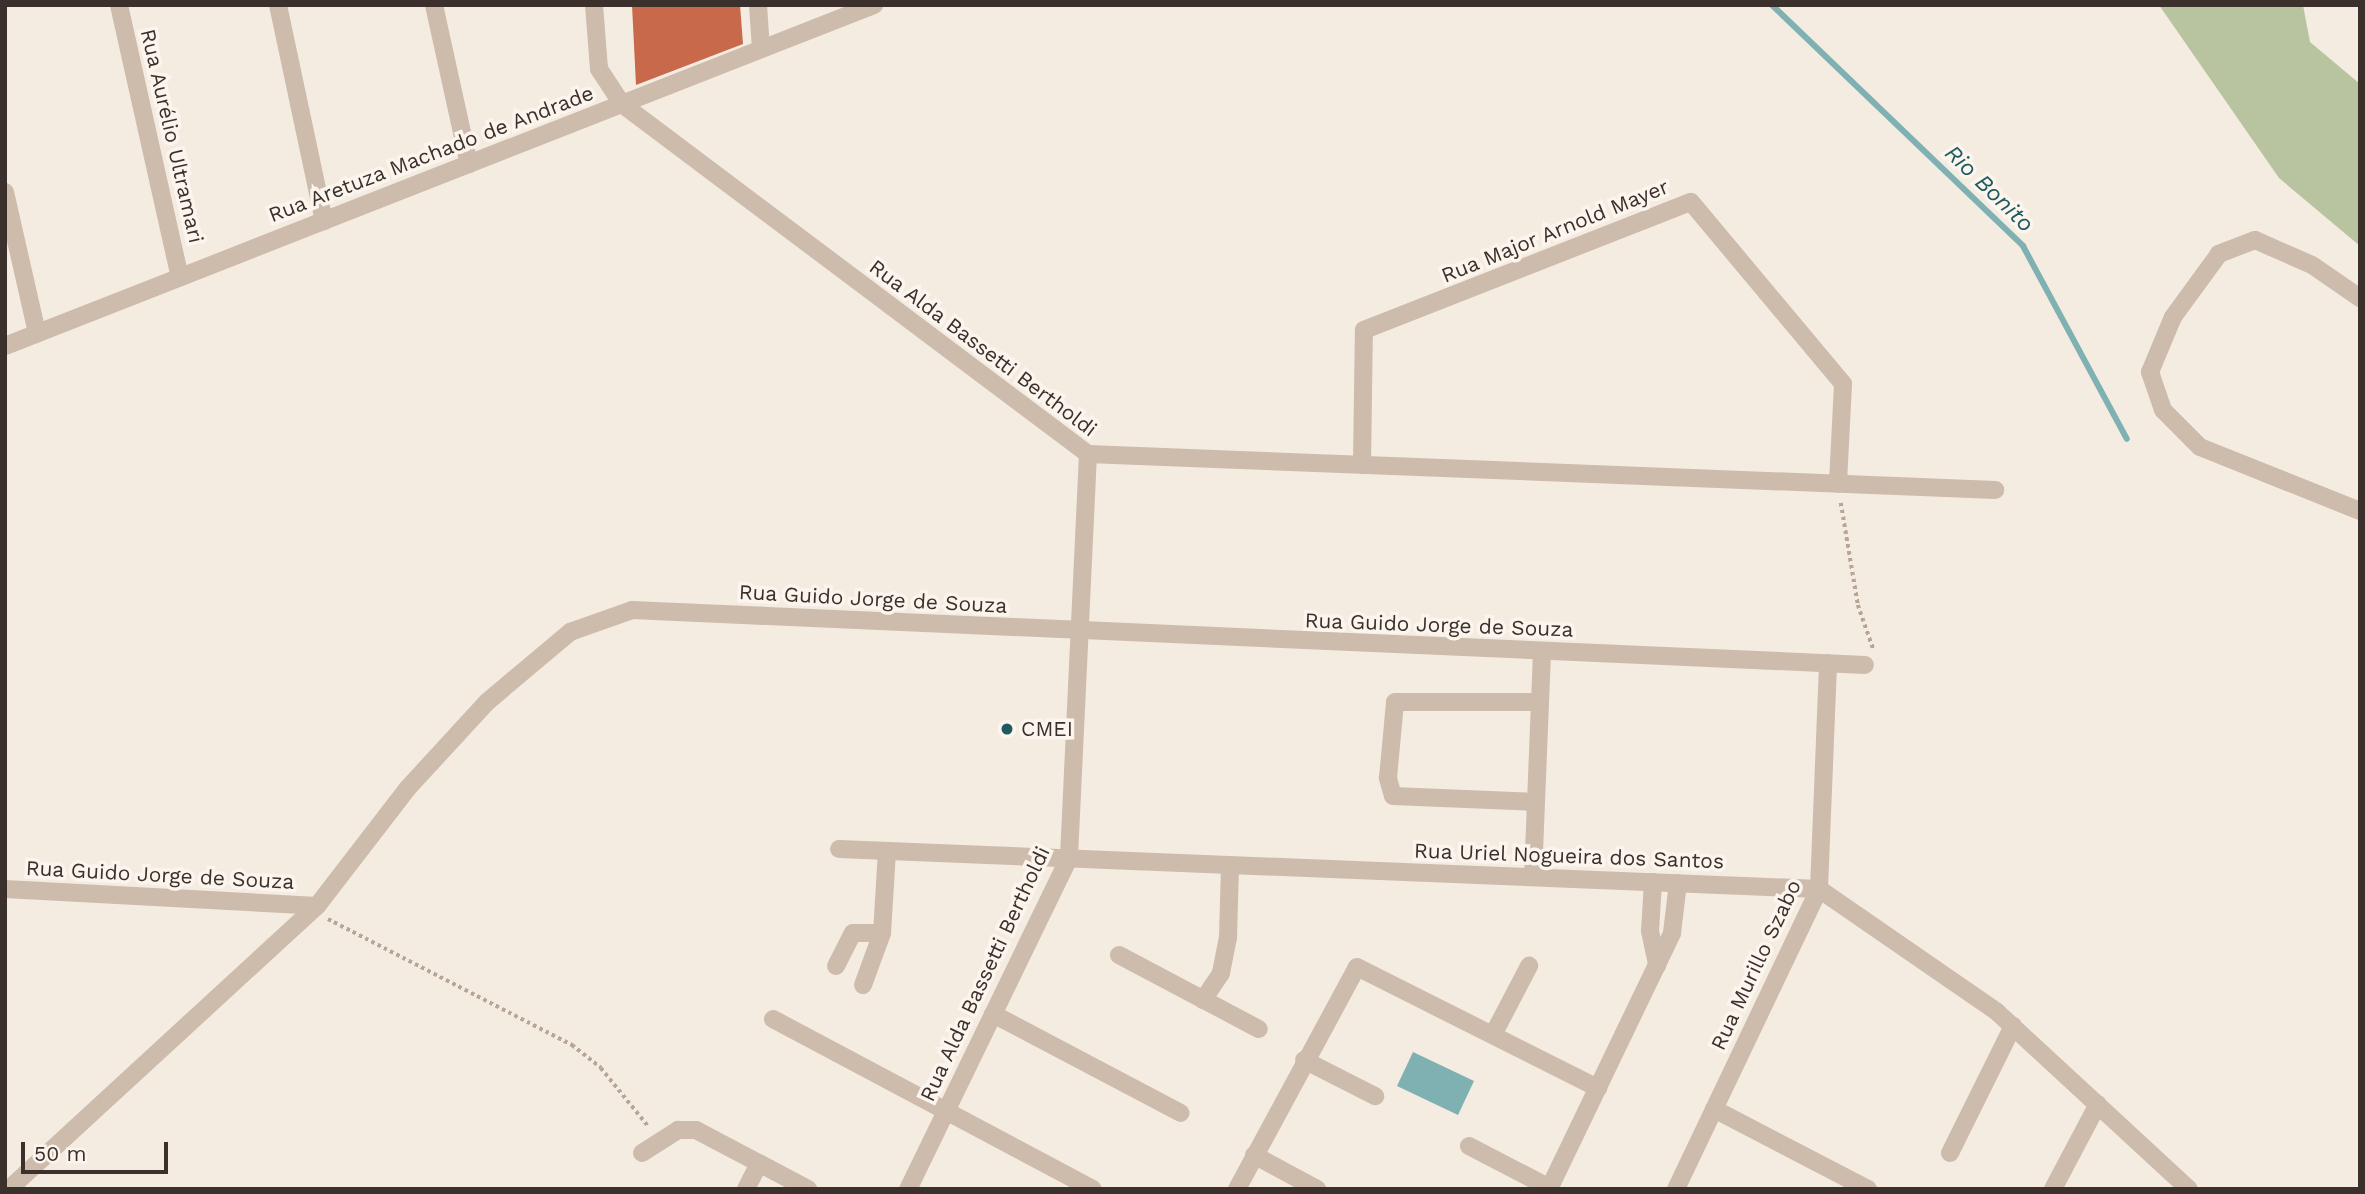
<!DOCTYPE html>
<meta charset="utf-8">
<style>
body{margin:0}
#map{position:relative;width:2365px;height:1194px;overflow:hidden;background:#f4ebe1;font-family:"Work Sans",sans-serif}
div>[style]{position:absolute}
[style*='--x']{left:calc(var(--x)*1px);top:calc(var(--y)*1px);width:calc(var(--w)*1px);rotate:calc(var(--a)*1deg)}
.green>*{inset:0;background:#b8c4a0}
.water>*{inset:0;background:#7fb0b2}
.stream>*{height:6px;margin:-3px;padding:0 3px;transform-origin:3px;border-radius:3px;background:#7fb0b2}
.building>*{inset:0;background:#c8694b}
.path>*{height:3.5px;margin-top:-1.75px;transform-origin:0;background:repeating-linear-gradient(90deg,#b9a596 0 3.5px,transparent 0 7px)}
.minor>*{height:18px;margin:-9px;padding:0 9px;transform-origin:9px;border-radius:9px;background:#cdbbac}
.dots>*{width:19px;height:19px;translate:-50% -50%;box-sizing:border-box;border:4px solid #fbf5ee;border-radius:50%}
span{translate:-50% -50%;white-space:nowrap;text-align:center;line-height:1.15;-webkit-text-stroke:7px #fbf5ee;paint-order:stroke}
.street-label{font-size:21px;color:#3b302b}
.poi-label{font-size:21px;color:#3b302b}
.left{translate:0 -50%;text-align:left}
.water-label{font-size:23px;color:#1f5a5e;font-style:italic}
.frame{position:absolute;inset:0;border:7px solid #3b302b;pointer-events:none}
.scale{position:absolute;left:21px;top:1142px;width:147px;height:32px;box-sizing:border-box;border:4px solid #3b302b;border-top:0;padding-left:9px;font-size:21px;line-height:24px;white-space:nowrap;color:#3b302b;-webkit-text-stroke:5px #fbf5ee;paint-order:stroke}
</style>
<div id="map">
<div class="green">
<div style="clip-path:polygon(2159px 5px,2303px 5px,2310px 42px,2360px 84px,2360px 246px,2279px 178px)"></div>
</div>
<div class="water">
<div style="clip-path:polygon(1413px 1052px,1474px 1081px,1458px 1115px,1397px 1086px)"></div>
</div>
<div class="stream">
<div style="--x:1772;--y:5;--w:348;--a:43.8"></div>
<div style="--x:2023;--y:246;--w:219;--a:61.7"></div>
</div>
<div class="building">
<div style="clip-path:polygon(632px 5px,740px 5px,743px 44px,636px 85px)"></div>
</div>
<div class="path">
<div style="--x:1841;--y:503;--w:103;--a:80.5"></div>
<div style="--x:1858;--y:605;--w:46;--a:70.8"></div>
<div style="--x:328;--y:919;--w:275;--a:27.3"></div>
<div style="--x:572;--y:1045;--w:37;--a:38"></div>
<div style="--x:601;--y:1068;--w:76;--a:50.9"></div>
</div>
<div class="minor">
<div style="--x:119;--y:5;--w:279;--a:77.4"></div>
<div style="--x:278;--y:5;--w:221;--a:78"></div>
<div style="--x:434;--y:5;--w:163;--a:77.6"></div>
<div style="--x:594;--y:5;--w:64;--a:85.5"></div>
<div style="--x:599;--y:69;--w:42;--a:56.7"></div>
<div style="--x:622;--y:104;--w:583;--a:36.91"></div>
<div style="--x:1088;--y:454;--w:404;--a:92.7"></div>
<div style="--x:1069;--y:858;--w:368;--a:115.9"></div>
<div style="--x:758;--y:5;--w:44;--a:86.1"></div>
<div style="--x:5;--y:192;--w:145;--a:77.2"></div>
<div style="--x:2360;--y:298;--w:58;--a:-145.5"></div>
<div style="--x:2312;--y:265;--w:62;--a:-156.3"></div>
<div style="--x:2255;--y:240;--w:39;--a:159"></div>
<div style="--x:2219;--y:254;--w:78;--a:126.1"></div>
<div style="--x:2173;--y:317;--w:60;--a:112.7"></div>
<div style="--x:2150;--y:372;--w:40;--a:71.1"></div>
<div style="--x:2163;--y:410;--w:52;--a:45"></div>
<div style="--x:2200;--y:447;--w:172;--a:21.8"></div>
<div style="--x:5;--y:346;--w:934;--a:-21.43"></div>
<div style="--x:1088;--y:454;--w:908;--a:2.27"></div>
<div style="--x:1362;--y:465;--w:135;--a:-89.2"></div>
<div style="--x:1364;--y:330;--w:351;--a:-21.4"></div>
<div style="--x:1691;--y:202;--w:237;--a:50.1"></div>
<div style="--x:1843;--y:384;--w:100;--a:92.9"></div>
<div style="--x:1536;--y:802;--w:143;--a:-177.6"></div>
<div style="--x:1393;--y:796;--w:19;--a:-106"></div>
<div style="--x:1388;--y:778;--w:76;--a:-84.7"></div>
<div style="--x:1395;--y:702;--w:145;--a:0"></div>
<div style="--x:839;--y:849;--w:981;--a:2.34"></div>
<div style="--x:1819;--y:889;--w:216;--a:34.6"></div>
<div style="--x:1997;--y:1012;--w:261;--a:42.7"></div>
<div style="--x:1533;--y:877;--w:225;--a:-87.7"></div>
<div style="--x:1653;--y:882;--w:49;--a:93.5"></div>
<div style="--x:1650;--y:931;--w:35;--a:78"></div>
<div style="--x:5;--y:889;--w:312;--a:3.1"></div>
<div style="--x:317;--y:906;--w:148;--a:-52.4"></div>
<div style="--x:407;--y:789;--w:118;--a:-47.4"></div>
<div style="--x:487;--y:702;--w:109;--a:-40.1"></div>
<div style="--x:570;--y:632;--w:66;--a:-19.5"></div>
<div style="--x:632;--y:610;--w:1234;--a:2.55"></div>
<div style="--x:1119;--y:955;--w:158;--a:27.9"></div>
<div style="--x:836;--y:966;--w:37;--a:-63"></div>
<div style="--x:853;--y:933;--w:29;--a:0"></div>
<div style="--x:863;--y:985;--w:55;--a:-69.9"></div>
<div style="--x:882;--y:933;--w:82;--a:-86.5"></div>
<div style="--x:1203;--y:1000;--w:32;--a:-56"></div>
<div style="--x:1221;--y:973;--w:36;--a:-79"></div>
<div style="--x:1228;--y:938;--w:73;--a:-88.4"></div>
<div style="--x:993;--y:1014;--w:212;--a:27.8"></div>
<div style="--x:773;--y:1019;--w:362;--a:28"></div>
<div style="--x:1494;--y:1033;--w:76;--a:-62.4"></div>
<div style="--x:1304;--y:1060;--w:80;--a:26.9"></div>
<div style="--x:1714;--y:1109;--w:174;--a:27.5"></div>
<div style="--x:1469;--y:1146;--w:91;--a:27.4"></div>
<div style="--x:642;--y:1153;--w:43;--a:-32.6"></div>
<div style="--x:678;--y:1130;--w:18;--a:0"></div>
<div style="--x:696;--y:1130;--w:127;--a:27.8"></div>
<div style="--x:1950;--y:1153;--w:142;--a:-63.6"></div>
<div style="--x:1254;--y:1155;--w:72;--a:28.4"></div>
<div style="--x:9;--y:1189;--w:418;--a:-42.6"></div>
<div style="--x:746;--y:1189;--w:29;--a:-63"></div>
<div style="--x:1237;--y:1189;--w:252;--a:-61.6"></div>
<div style="--x:1357;--y:967;--w:270;--a:26.7"></div>
<div style="--x:1549;--y:1189;--w:284;--a:-64.3"></div>
<div style="--x:1672;--y:933;--w:50;--a:-83.2"></div>
<div style="--x:1676;--y:1189;--w:332;--a:-64.5"></div>
<div style="--x:1819;--y:889;--w:226;--a:-87.7"></div>
<div style="--x:2053;--y:1189;--w:96;--a:-62.1"></div>
</div>
<div class="dots">
<div style="left:1007px;top:729px;background:#1f5a5e"></div>
</div>
<div class="street-label">
<span style="left:172px;top:136px;rotate:77deg">Rua Aurélio Ultramari</span>
<span style="left:431px;top:154px;rotate:-21deg">Rua Aretuza Machado de Andrade</span>
<span style="left:1555px;top:231px;rotate:-22deg">Rua Major Arnold Mayer</span>
<span style="left:983px;top:348px;rotate:37deg">Rua Alda Bassetti Bertholdi</span>
<span style="left:873px;top:599px;rotate:3deg">Rua Guido Jorge de Souza</span>
<span style="left:1439px;top:625px;rotate:2deg">Rua Guido Jorge de Souza</span>
<span style="left:1569px;top:856px;rotate:2deg">Rua Uriel Nogueira dos Santos</span>
<span style="left:160px;top:875px;rotate:3deg">Rua Guido Jorge de Souza</span>
<span style="left:1756px;top:965px;rotate:-65deg">Rua Murillo Szabo</span>
<span style="left:985px;top:974px;rotate:-65deg">Rua Alda Bassetti Bertholdi</span>
</div>
<div class="poi-label">
<span class="left" style="left:1021px;top:729px">CMEI</span>
</div>
<div class="water-label">
<span style="left:1989px;top:189px;rotate:44deg">Rio Bonito</span>
</div>
<div class="frame"></div>
<div class="scale">50 m</div>
</div>
